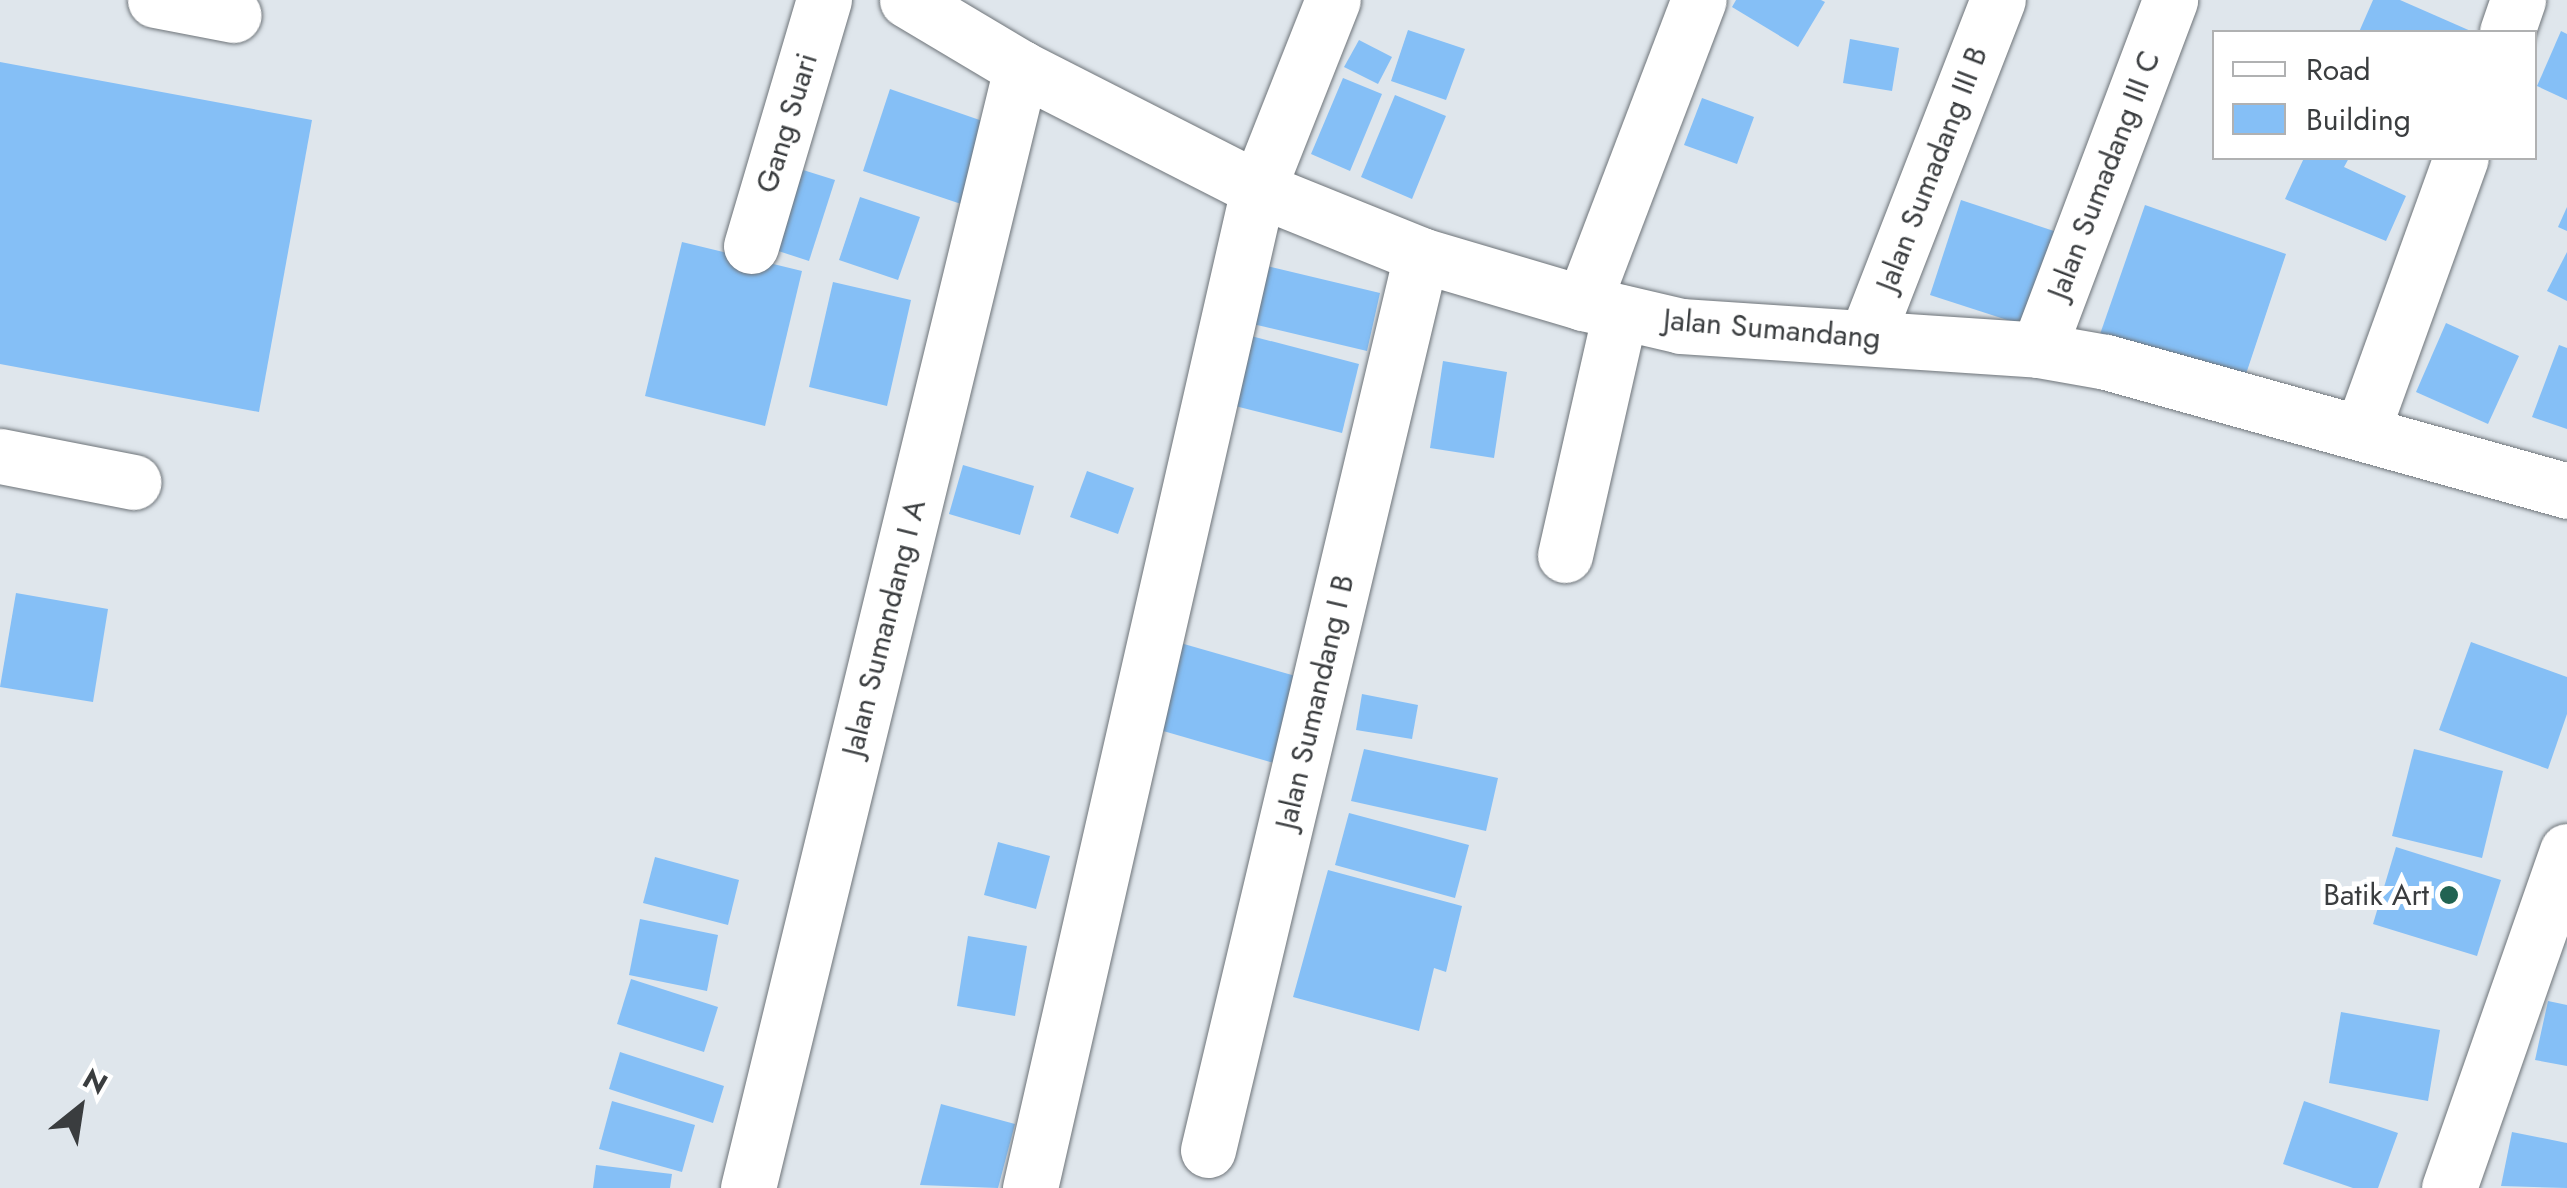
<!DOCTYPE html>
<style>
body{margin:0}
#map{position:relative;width:2567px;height:1188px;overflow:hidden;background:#dfe6ec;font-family:Jost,sans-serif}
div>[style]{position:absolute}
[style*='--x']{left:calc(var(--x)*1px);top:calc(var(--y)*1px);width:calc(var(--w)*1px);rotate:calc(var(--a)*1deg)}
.building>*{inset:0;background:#85bff6}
.roads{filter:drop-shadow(0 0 2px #6e7479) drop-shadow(0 0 2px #6e7479)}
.minor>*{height:55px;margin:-27.5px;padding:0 27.5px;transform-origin:27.5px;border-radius:27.5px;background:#fff}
.dots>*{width:28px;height:28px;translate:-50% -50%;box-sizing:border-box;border:5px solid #fff;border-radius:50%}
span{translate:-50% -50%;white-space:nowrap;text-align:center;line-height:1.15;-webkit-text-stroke:10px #fff;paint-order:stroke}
.street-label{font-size:30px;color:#3a3d3f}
.poi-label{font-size:30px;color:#3a3d3f}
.right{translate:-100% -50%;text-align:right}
.legend{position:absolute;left:2212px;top:30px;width:325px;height:130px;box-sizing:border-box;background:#fff;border:2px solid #b0b1b2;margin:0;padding:12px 18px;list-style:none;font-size:30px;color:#3a3d3f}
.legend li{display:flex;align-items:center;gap:20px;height:50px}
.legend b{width:50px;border:2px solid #b0b1b2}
.north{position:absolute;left:30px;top:1058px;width:100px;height:100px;-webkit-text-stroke:8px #fff;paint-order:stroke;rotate:30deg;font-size:28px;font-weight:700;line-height:40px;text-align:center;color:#3a3d3f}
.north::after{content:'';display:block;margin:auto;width:35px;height:45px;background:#3a3d3f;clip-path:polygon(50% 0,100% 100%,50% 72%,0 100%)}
</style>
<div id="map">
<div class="building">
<div style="clip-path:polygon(1736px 0,1821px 0,1825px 2px,1798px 47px,1732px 7px)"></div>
<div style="clip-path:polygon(2373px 0,2400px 0,2473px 32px,2359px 32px)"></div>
<div style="clip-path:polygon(1408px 30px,1465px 49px,1446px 100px,1391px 81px)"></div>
<div style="clip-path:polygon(2561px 31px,2567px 34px,2567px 100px,2537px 86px)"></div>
<div style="clip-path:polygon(1850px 39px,1899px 48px,1892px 91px,1843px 83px)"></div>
<div style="clip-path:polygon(1359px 40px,1392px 57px,1378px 84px,1344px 67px)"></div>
<div style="clip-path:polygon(0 62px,312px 120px,259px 412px,0 364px)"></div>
<div style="clip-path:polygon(1343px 78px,1382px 94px,1350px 171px,1311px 154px)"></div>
<div style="clip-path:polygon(890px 89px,997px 126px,970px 207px,863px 171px)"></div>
<div style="clip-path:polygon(1395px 95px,1446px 116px,1412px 199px,1361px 177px)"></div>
<div style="clip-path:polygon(1702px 98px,1754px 117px,1737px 164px,1684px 145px)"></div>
<div style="clip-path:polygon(2304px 158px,2349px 158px,2344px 167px,2406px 196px,2386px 241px,2285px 199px)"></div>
<div style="clip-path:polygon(784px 164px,835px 180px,809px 261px,760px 245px)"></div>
<div style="clip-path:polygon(860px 197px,920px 217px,898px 280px,839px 260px)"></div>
<div style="clip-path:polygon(1961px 200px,2063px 234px,2032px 328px,1930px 295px)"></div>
<div style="clip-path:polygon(2145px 205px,2286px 254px,2241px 389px,2098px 340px)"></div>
<div style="clip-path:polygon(2567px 207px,2567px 231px,2558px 227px)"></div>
<div style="clip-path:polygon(682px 242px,802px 271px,765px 426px,645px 396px)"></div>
<div style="clip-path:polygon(2567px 252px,2567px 301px,2547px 291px)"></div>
<div style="clip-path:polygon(1254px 263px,1380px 293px,1367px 351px,1240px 321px)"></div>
<div style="clip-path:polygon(833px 282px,911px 300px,887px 406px,809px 387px)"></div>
<div style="clip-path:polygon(2446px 323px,2519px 356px,2488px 424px,2416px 392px)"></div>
<div style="clip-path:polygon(1232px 331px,1359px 364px,1342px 433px,1215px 401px)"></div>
<div style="clip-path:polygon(2559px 345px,2567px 348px,2567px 429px,2532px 417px)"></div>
<div style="clip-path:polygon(1443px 361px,1507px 372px,1494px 458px,1430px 448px)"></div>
<div style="clip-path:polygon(963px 465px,1034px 486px,1020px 535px,949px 514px)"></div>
<div style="clip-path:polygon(1087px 471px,1134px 488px,1118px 534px,1070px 517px)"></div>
<div style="clip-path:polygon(16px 593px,108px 609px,93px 702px,0 687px)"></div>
<div style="clip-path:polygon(1170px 640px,1299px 677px,1274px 763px,1146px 726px)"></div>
<div style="clip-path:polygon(2471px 642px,2567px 677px,2567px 714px,2548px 769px,2439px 730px)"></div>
<div style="clip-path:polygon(1362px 694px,1418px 705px,1412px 739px,1356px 730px)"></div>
<div style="clip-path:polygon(1364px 749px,1498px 778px,1486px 831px,1351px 801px)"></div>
<div style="clip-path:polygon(2414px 749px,2503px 771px,2482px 858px,2392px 836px)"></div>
<div style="clip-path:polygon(1349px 813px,1469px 845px,1455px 898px,1335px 865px)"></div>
<div style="clip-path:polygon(998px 842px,1050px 856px,1036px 909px,984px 895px)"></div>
<div style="clip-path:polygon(2396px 847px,2501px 880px,2477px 956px,2373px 924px)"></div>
<div style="clip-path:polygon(655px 857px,739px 880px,728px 925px,643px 903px)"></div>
<div style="clip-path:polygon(1328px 870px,1462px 906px,1446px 972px,1434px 968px,1419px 1031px,1293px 997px)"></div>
<div style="clip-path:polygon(640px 919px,718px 935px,707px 991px,629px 975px)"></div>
<div style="clip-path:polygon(968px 936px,1027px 946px,1015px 1016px,957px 1006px)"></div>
<div style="clip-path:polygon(631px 979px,718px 1007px,704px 1052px,617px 1024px)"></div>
<div style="clip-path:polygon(2548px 1001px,2567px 1005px,2567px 1066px,2535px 1060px)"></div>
<div style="clip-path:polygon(2341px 1012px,2440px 1030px,2428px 1101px,2329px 1083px)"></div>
<div style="clip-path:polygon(620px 1052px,724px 1086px,713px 1123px,609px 1089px)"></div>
<div style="clip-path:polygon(612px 1101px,695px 1125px,682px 1172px,599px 1149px)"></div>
<div style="clip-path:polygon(2304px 1101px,2398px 1133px,2378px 1188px,2353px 1188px,2283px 1164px)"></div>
<div style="clip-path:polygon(941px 1104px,1015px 1124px,998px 1188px,920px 1185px)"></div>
<div style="clip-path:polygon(2512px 1132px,2567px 1143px,2567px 1188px,2501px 1186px)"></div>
<div style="clip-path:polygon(596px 1165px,672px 1174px,670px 1188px,593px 1188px)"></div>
</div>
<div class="roads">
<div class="minor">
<div style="--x:155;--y:0;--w:80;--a:10.8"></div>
<div style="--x:907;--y:0;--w:133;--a:30.8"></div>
<div style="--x:1021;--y:68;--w:266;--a:27"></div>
<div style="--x:1258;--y:189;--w:176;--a:22"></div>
<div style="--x:1421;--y:255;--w:169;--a:16.5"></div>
<div style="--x:1583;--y:303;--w:101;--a:13.2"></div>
<div style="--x:1681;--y:326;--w:358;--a:3.8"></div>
<div style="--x:2038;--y:350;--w:69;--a:10"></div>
<div style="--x:2106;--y:362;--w:479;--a:15.6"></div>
<div style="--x:2507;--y:32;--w:34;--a:-71"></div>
<div style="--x:751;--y:246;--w:257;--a:-73.5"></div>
<div style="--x:1583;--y:303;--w:324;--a:-69.1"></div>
<div style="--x:1866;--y:338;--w:363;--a:-68.7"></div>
<div style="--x:2038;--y:350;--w:374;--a:-69.3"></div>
<div style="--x:2362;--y:431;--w:290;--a:-70.1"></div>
<div style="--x:0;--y:456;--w:136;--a:11"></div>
<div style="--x:1565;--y:555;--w:249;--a:-77.2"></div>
<div style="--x:1208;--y:1150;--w:920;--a:-76.61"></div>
<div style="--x:748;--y:1188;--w:1153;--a:-76.3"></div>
<div style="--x:1030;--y:1188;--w:1025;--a:-77.14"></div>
<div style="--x:1258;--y:189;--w:203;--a:-68.4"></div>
<div style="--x:2449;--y:1188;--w:357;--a:-70.7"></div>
</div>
</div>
<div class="dots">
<div style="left:2449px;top:895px;background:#216352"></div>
</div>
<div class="street-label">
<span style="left:787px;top:123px;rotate:-73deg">Gang Suari</span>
<span style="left:1932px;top:169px;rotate:-69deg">Jalan Sumadang III B</span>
<span style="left:2104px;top:175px;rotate:-69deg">Jalan Sumadang III C</span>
<span style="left:1772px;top:329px;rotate:5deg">Jalan Sumandang</span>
<span style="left:884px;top:628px;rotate:-76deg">Jalan Sumandang I A</span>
<span style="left:1315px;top:702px;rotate:-77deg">Jalan Sumandang I B</span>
</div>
<div class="poi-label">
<span class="right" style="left:2429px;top:895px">Batik Art</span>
</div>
<ul class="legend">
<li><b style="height:12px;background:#fff"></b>Road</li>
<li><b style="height:28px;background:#85bff6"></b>Building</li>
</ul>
<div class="north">N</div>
</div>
